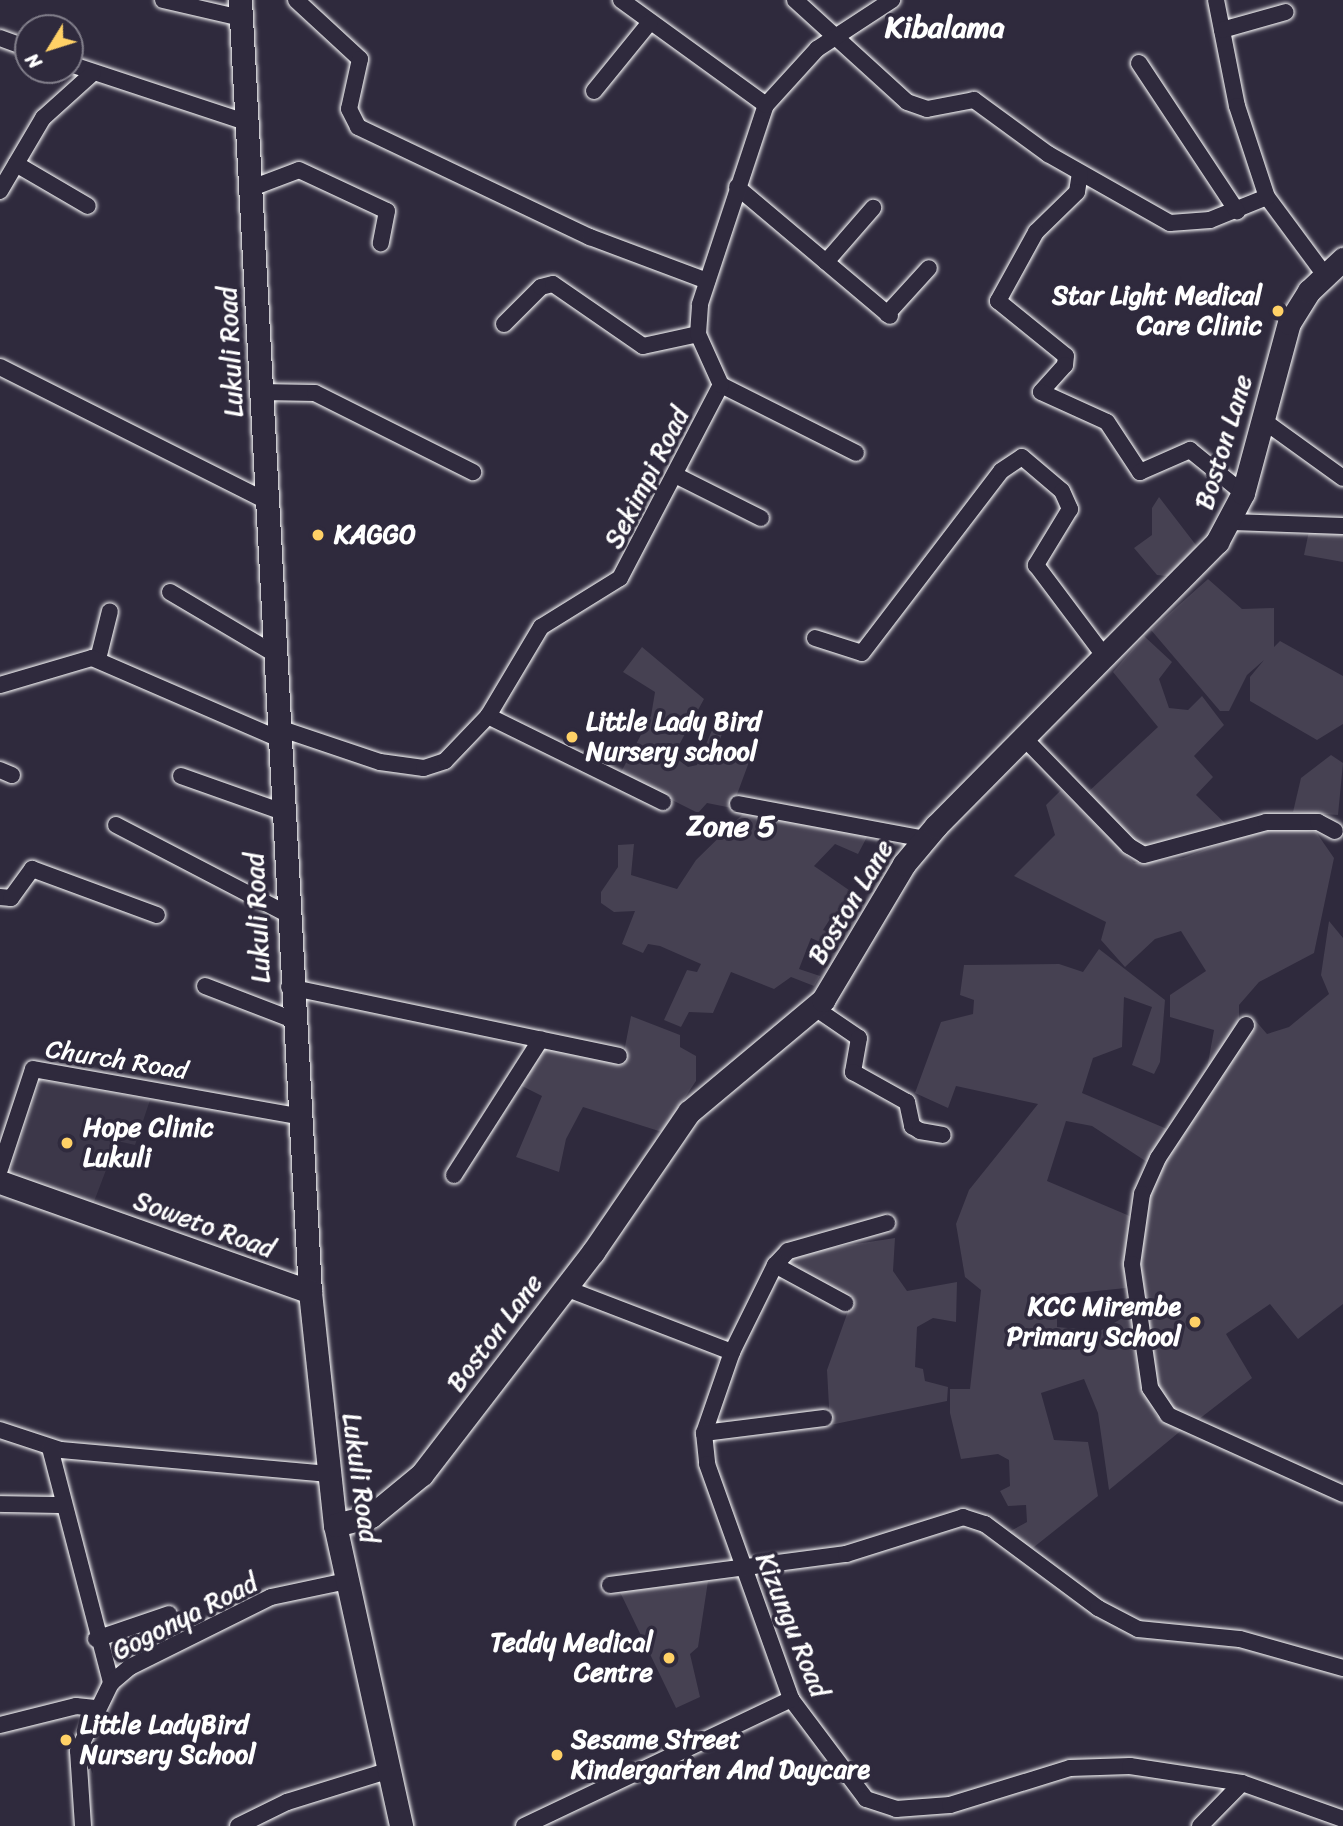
<!DOCTYPE html>
<style>
body{margin:0}
#map{position:relative;width:1343px;height:1826px;overflow:hidden;background:#2f2a3d;font-family:Sriracha,sans-serif}
div>[style]{position:absolute}
[style*='--x']{left:calc(var(--x)*1px);top:calc(var(--y)*1px);width:calc(var(--w)*1px);rotate:calc(var(--a)*1deg)}
.built>*{inset:0;background:#3c3749}
.green>*{inset:0;background:#464152}
.roads{filter:drop-shadow(0 0 2px #fff) drop-shadow(0 0 2px #fff)}
.street>*{height:16px;margin:-8px;padding:0 8px;transform-origin:8px;border-radius:8px;background:#2f2a3d}
.secondary>*{height:23px;margin:-11.5px;padding:0 11.5px;transform-origin:11.5px;border-radius:11.5px;background:#2f2a3d}
.dots>*{width:19px;height:19px;translate:-50% -50%;box-sizing:border-box;border:4px solid #2f2a3d;border-radius:50%}
span{translate:-50% -50%;white-space:nowrap;text-align:center;line-height:1.15;-webkit-text-stroke:7px #2f2a3d;paint-order:stroke}
.poi-label{font-size:26px;color:#fff;font-weight:700}
.right{translate:-100% -50%;text-align:right}
.left{translate:0 -50%;text-align:left}
.street-label{font-size:26px;color:#fff}
.quarter-label{font-size:30px;color:#fff;font-weight:700}
.north{position:absolute;left:14px;top:14px;width:70px;height:70px;box-sizing:border-box;background:#2f2a3d;border:2px solid #827f8b;border-radius:50%;rotate:232deg;font-size:19px;font-weight:700;line-height:28px;text-align:center;color:#fff}
.north::after{content:'';display:block;margin:auto;width:24px;height:32px;background:#ffd166;clip-path:polygon(50% 0,100% 100%,50% 72%,0 100%)}
</style>
<div id="map">
<div class="built">
<div style="clip-path:polygon(41px 1080px,150px 1100px,135px 1145px,117px 1141px,92px 1207px,9px 1173px)"></div>
</div>
<div class="green">
<div style="clip-path:polygon(1159px 497px,1199px 549px,1176px 577px,1157px 575px,1134px 548px,1152px 535px,1152px 508px)"></div>
<div style="clip-path:polygon(1343px 529px,1343px 562px,1304px 555px,1309px 531px)"></div>
<div style="clip-path:polygon(1208px 579px,1242px 609px,1274px 608px,1274px 647px,1280px 641px,1343px 676px,1343px 724px,1317px 740px,1250px 701px,1250px 677px,1264px 660px,1247px 675px,1229px 711px,1220px 711px,1151px 630px)"></div>
<div style="clip-path:polygon(1144px 636px,1172px 662px,1159px 679px,1169px 708px,1188px 710px,1202px 696px,1224px 725px,1194px 756px,1213px 777px,1196px 795px,1230px 828px,1160px 851px,1138px 846px,1087px 793px,1158px 727px,1113px 672px)"></div>
<div style="clip-path:polygon(642px 647px,704px 699px,673px 756px,688px 767px,697px 765px,713px 728px,721px 716px,727px 718px,718px 746px,749px 762px,732px 808px,707px 803px,698px 813px,620px 774px,651px 716px,655px 692px,623px 672px)"></div>
<div style="clip-path:polygon(1331px 755px,1343px 763px,1338px 815px,1293px 812px,1301px 778px)"></div>
<div style="clip-path:polygon(1061px 790px,1134px 863px,1183px 858px,1267px 827px,1316px 832px,1334px 858px,1314px 953px,1259px 982px,1239px 1005px,1239px 1020px,1206px 1074px,1214px 1030px,1170px 1017px,1170px 995px,1206px 971px,1181px 931px,1155px 939px,1125px 967px,1101px 940px,1106px 922px,1014px 876px,1055px 835px,1046px 805px)"></div>
<div style="clip-path:polygon(744px 813px,868px 835px,858px 854px,835px 844px,814px 866px,862px 899px,852px 915px,830px 919px,823px 930px,837px 935px,831px 947px,811px 938px,799px 969px,820px 976px,814px 986px,791px 977px,774px 989px,731px 972px,713px 1013px,689px 1012px,681px 1027px,664px 1020px,687px 970px,697px 972px,701px 964px,660px 946px,648px 944px,643px 953px,622px 944px,635px 911px,614px 912px,601px 903px,601px 892px,618px 867px,618px 845px,634px 844px,631px 875px,677px 889px,696px 860px)"></div>
<div style="clip-path:polygon(1329px 921px,1343px 938px,1343px 1304px,1298px 1339px,1270px 1304px,1226px 1334px,1252px 1378px,1194px 1423px,1160px 1403px,1138px 1284px,1139px 1228px,1156px 1170px,1254px 1019px,1267px 1034px,1289px 1027px,1329px 994px,1321px 975px)"></div>
<div style="clip-path:polygon(1099px 949px,1165px 1000px,1160px 1062px,1154px 1074px,1132px 1065px,1152px 1007px,1124px 997px,1122px 1047px,1093px 1058px,1082px 1093px,1167px 1129px,1147px 1162px,1092px 1126px,1066px 1121px,1047px 1181px,1132px 1217px,1126px 1288px,1057px 1295px,1057px 1327px,1100px 1331px,1133px 1312px,1145px 1388px,1156px 1415px,1183px 1429px,1109px 1490px,1098px 1413px,1084px 1379px,1041px 1393px,1054px 1440px,1088px 1442px,1098px 1496px,1029px 1551px,1007px 1533px,1027px 1522px,1026px 1505px,1008px 1506px,1000px 1491px,1010px 1486px,1009px 1460px,998px 1454px,961px 1459px,950px 1413px,950px 1389px,970px 1389px,981px 1290px,965px 1277px,956px 1224px,969px 1190px,1038px 1104px,956px 1086px,948px 1108px,915px 1093px,941px 1022px,973px 1014px,974px 1000px,960px 995px,964px 965px,1059px 964px,1083px 972px)"></div>
<div style="clip-path:polygon(631px 1016px,680px 1035px,680px 1047px,696px 1056px,696px 1081px,662px 1132px,583px 1107px,566px 1139px,559px 1172px,516px 1157px,542px 1096px,520px 1085px,547px 1043px,624px 1052px)"></div>
<div style="clip-path:polygon(895px 1238px,893px 1271px,907px 1291px,957px 1282px,956px 1322px,933px 1318px,917px 1327px,915px 1367px,923px 1369px,925px 1381px,948px 1387px,947px 1401px,830px 1425px,827px 1370px,852px 1300px,791px 1263px,797px 1253px)"></div>
<div style="clip-path:polygon(708px 1581px,698px 1647px,690px 1654px,700px 1697px,676px 1708px,620px 1592px)"></div>
</div>
<div class="roads">
<div class="street">
<div style="--x:163;--y:0;--w:80;--a:13"></div>
<div style="--x:296;--y:0;--w:87;--a:42.7"></div>
<div style="--x:360;--y:59;--w:51;--a:102.4"></div>
<div style="--x:349;--y:109;--w:20;--a:63"></div>
<div style="--x:358;--y:127;--w:257;--a:25.4"></div>
<div style="--x:590;--y:237;--w:125;--a:20.6"></div>
<div style="--x:621;--y:0;--w:179;--a:35.9"></div>
<div style="--x:795;--y:0;--w:151;--a:42.3"></div>
<div style="--x:907;--y:102;--w:21;--a:19"></div>
<div style="--x:927;--y:109;--w:48;--a:-10.8"></div>
<div style="--x:974;--y:100;--w:92;--a:36.1"></div>
<div style="--x:1048;--y:154;--w:140;--a:29.5"></div>
<div style="--x:1170;--y:223;--w:40;--a:-4.3"></div>
<div style="--x:1210;--y:220;--w:61;--a:-22"></div>
<div style="--x:1267;--y:197;--w:96;--a:53.5"></div>
<div style="--x:1216;--y:0;--w:108;--a:78.8"></div>
<div style="--x:1237;--y:106;--w:96;--a:71.8"></div>
<div style="--x:1222;--y:30;--w:66;--a:-15.7"></div>
<div style="--x:0;--y:38;--w:30;--a:20"></div>
<div style="--x:1139;--y:63;--w:178;--a:56.5"></div>
<div style="--x:70;--y:64;--w:184;--a:18.3"></div>
<div style="--x:594;--y:91;--w:89;--a:-50.9"></div>
<div style="--x:16;--y:164;--w:83;--a:30.3"></div>
<div style="--x:1080;--y:173;--w:19;--a:99"></div>
<div style="--x:1077;--y:192;--w:57;--a:135.7"></div>
<div style="--x:1036;--y:232;--w:79;--a:118.8"></div>
<div style="--x:998;--y:301;--w:87;--a:39"></div>
<div style="--x:1066;--y:356;--w:9;--a:96"></div>
<div style="--x:1065;--y:365;--w:36;--a:132"></div>
<div style="--x:1041;--y:392;--w:72;--a:24.4"></div>
<div style="--x:1107;--y:422;--w:60;--a:56.6"></div>
<div style="--x:1140;--y:472;--w:55;--a:-23.7"></div>
<div style="--x:1190;--y:450;--w:68;--a:39.1"></div>
<div style="--x:737;--y:187;--w:200;--a:40.1"></div>
<div style="--x:249;--y:189;--w:53;--a:-20.8"></div>
<div style="--x:299;--y:170;--w:97;--a:25"></div>
<div style="--x:387;--y:211;--w:33;--a:101"></div>
<div style="--x:0;--y:191;--w:85;--a:-59.5"></div>
<div style="--x:43;--y:118;--w:67;--a:-42"></div>
<div style="--x:826;--y:262;--w:72;--a:-49"></div>
<div style="--x:887;--y:314;--w:62;--a:-47.6"></div>
<div style="--x:504;--y:324;--w:52;--a:-45"></div>
<div style="--x:541;--y:287;--w:12;--a:-14"></div>
<div style="--x:553;--y:284;--w:109;--a:34.6"></div>
<div style="--x:643;--y:346;--w:56;--a:-12.3"></div>
<div style="--x:0;--y:367;--w:299;--a:26.7"></div>
<div style="--x:721;--y:385;--w:151;--a:26.7"></div>
<div style="--x:261;--y:392;--w:54;--a:1.1"></div>
<div style="--x:315;--y:393;--w:177;--a:26.6"></div>
<div style="--x:1264;--y:421;--w:97;--a:35.8"></div>
<div style="--x:675;--y:475;--w:96;--a:26.6"></div>
<div style="--x:1232;--y:522;--w:111;--a:2.1"></div>
<div style="--x:170;--y:592;--w:120;--a:30.6"></div>
<div style="--x:815;--y:638;--w:49;--a:17.7"></div>
<div style="--x:862;--y:653;--w:229;--a:-52.6"></div>
<div style="--x:1001;--y:471;--w:25;--a:-34"></div>
<div style="--x:1022;--y:457;--w:52;--a:40.4"></div>
<div style="--x:1062;--y:491;--w:20;--a:66"></div>
<div style="--x:1070;--y:509;--w:66;--a:121.3"></div>
<div style="--x:1036;--y:565;--w:115;--a:53.1"></div>
<div style="--x:98;--y:659;--w:49;--a:-76"></div>
<div style="--x:0;--y:685;--w:96;--a:-16.4"></div>
<div style="--x:92;--y:658;--w:202;--a:23.4"></div>
<div style="--x:488;--y:716;--w:195;--a:26.2"></div>
<div style="--x:276;--y:727;--w:110;--a:18.6"></div>
<div style="--x:380;--y:762;--w:44;--a:7.8"></div>
<div style="--x:424;--y:768;--w:22;--a:-18"></div>
<div style="--x:445;--y:761;--w:62;--a:-46.3"></div>
<div style="--x:488;--y:716;--w:104;--a:-59.2"></div>
<div style="--x:541;--y:627;--w:93;--a:-31.8"></div>
<div style="--x:620;--y:578;--w:218;--a:-62.4"></div>
<div style="--x:721;--y:385;--w:56;--a:-114.3"></div>
<div style="--x:698;--y:334;--w:30;--a:-86"></div>
<div style="--x:700;--y:304;--w:210;--a:-71.7"></div>
<div style="--x:766;--y:105;--w:76;--a:-47.7"></div>
<div style="--x:817;--y:49;--w:90;--a:-33.2"></div>
<div style="--x:1023;--y:737;--w:152;--a:45.8"></div>
<div style="--x:1129;--y:846;--w:17;--a:31"></div>
<div style="--x:1144;--y:855;--w:126;--a:-15.1"></div>
<div style="--x:1266;--y:822;--w:52;--a:0"></div>
<div style="--x:1318;--y:822;--w:19;--a:28"></div>
<div style="--x:0;--y:770;--w:13;--a:23"></div>
<div style="--x:181;--y:776;--w:105;--a:19.5"></div>
<div style="--x:738;--y:804;--w:190;--a:10.6"></div>
<div style="--x:116;--y:825;--w:191;--a:27.5"></div>
<div style="--x:0;--y:897;--w:11;--a:5"></div>
<div style="--x:11;--y:898;--w:36;--a:-54"></div>
<div style="--x:32;--y:869;--w:133;--a:20.2"></div>
<div style="--x:205;--y:986;--w:92;--a:21"></div>
<div style="--x:289;--y:987;--w:337;--a:11.8"></div>
<div style="--x:815;--y:1008;--w:53;--a:34.3"></div>
<div style="--x:859;--y:1038;--w:35;--a:100"></div>
<div style="--x:853;--y:1072;--w:62;--a:29.1"></div>
<div style="--x:907;--y:1102;--w:25;--a:78"></div>
<div style="--x:912;--y:1126;--w:9;--a:32"></div>
<div style="--x:920;--y:1131;--w:23;--a:10"></div>
<div style="--x:1246;--y:1025;--w:159;--a:123.5"></div>
<div style="--x:1158;--y:1158;--w:39;--a:114"></div>
<div style="--x:1142;--y:1194;--w:71;--a:98.1"></div>
<div style="--x:1132;--y:1264;--w:125;--a:81.7"></div>
<div style="--x:1150;--y:1388;--w:32;--a:56"></div>
<div style="--x:1168;--y:1415;--w:192;--a:24.3"></div>
<div style="--x:0;--y:1169;--w:105;--a:-71.7"></div>
<div style="--x:33;--y:1069;--w:268;--a:10.1"></div>
<div style="--x:454;--y:1175;--w:161;--a:-57.4"></div>
<div style="--x:775;--y:1265;--w:80;--a:28.5"></div>
<div style="--x:565;--y:1288;--w:179;--a:21"></div>
<div style="--x:732;--y:1352;--w:86;--a:109.1"></div>
<div style="--x:704;--y:1433;--w:31;--a:84"></div>
<div style="--x:707;--y:1464;--w:250;--a:70.3"></div>
<div style="--x:791;--y:1699;--w:125;--a:53.1"></div>
<div style="--x:866;--y:1799;--w:32;--a:18"></div>
<div style="--x:896;--y:1809;--w:54;--a:-4.2"></div>
<div style="--x:950;--y:1805;--w:126;--a:-17.1"></div>
<div style="--x:1070;--y:1768;--w:60;--a:-1.9"></div>
<div style="--x:1130;--y:1766;--w:113;--a:8.6"></div>
<div style="--x:1242;--y:1783;--w:107;--a:19.6"></div>
<div style="--x:732;--y:1352;--w:97;--a:-63.7"></div>
<div style="--x:775;--y:1265;--w:19;--a:-47"></div>
<div style="--x:788;--y:1251;--w:103;--a:-15.8"></div>
<div style="--x:0;--y:1430;--w:64;--a:18.2"></div>
<div style="--x:61;--y:1450;--w:269;--a:5.1"></div>
<div style="--x:704;--y:1433;--w:121;--a:-7.1"></div>
<div style="--x:50;--y:1448;--w:243;--a:75.4"></div>
<div style="--x:0;--y:1504;--w:64;--a:0.9"></div>
<div style="--x:610;--y:1585;--w:238;--a:-7.5"></div>
<div style="--x:846;--y:1554;--w:123;--a:-17.5"></div>
<div style="--x:963;--y:1517;--w:23;--a:18"></div>
<div style="--x:985;--y:1524;--w:141;--a:36.6"></div>
<div style="--x:1098;--y:1608;--w:45;--a:27.7"></div>
<div style="--x:1138;--y:1629;--w:102;--a:5.6"></div>
<div style="--x:1240;--y:1639;--w:107;--a:15.7"></div>
<div style="--x:96;--y:1639;--w:77;--a:-18.9"></div>
<div style="--x:0;--y:1725;--w:78;--a:-14"></div>
<div style="--x:76;--y:1706;--w:19;--a:6"></div>
<div style="--x:83;--y:1826;--w:75;--a:-93.8"></div>
<div style="--x:78;--y:1751;--w:76;--a:-64.1"></div>
<div style="--x:111;--y:1683;--w:25;--a:-40"></div>
<div style="--x:130;--y:1667;--w:157;--a:-26.4"></div>
<div style="--x:271;--y:1597;--w:78;--a:-11.9"></div>
<div style="--x:238;--y:1826;--w:55;--a:-26.1"></div>
<div style="--x:287;--y:1802;--w:105;--a:-17.2"></div>
<div style="--x:524;--y:1826;--w:296;--a:-25.4"></div>
<div style="--x:1200;--y:1826;--w:60;--a:-45.7"></div>
</div>
<div class="secondary">
<div style="--x:240;--y:0;--w:1294;--a:86.9"></div>
<div style="--x:310;--y:1292;--w:234;--a:83.9"></div>
<div style="--x:335;--y:1525;--w:308;--a:77.6"></div>
<div style="--x:0;--y:1182;--w:329;--a:19.5"></div>
<div style="--x:335;--y:1525;--w:37;--a:-14"></div>
<div style="--x:371;--y:1516;--w:66;--a:-39.5"></div>
<div style="--x:422;--y:1474;--w:280;--a:-52.4"></div>
<div style="--x:593;--y:1252;--w:170;--a:-55.6"></div>
<div style="--x:689;--y:1112;--w:175;--a:-39.9"></div>
<div style="--x:823;--y:1000;--w:158;--a:-59.2"></div>
<div style="--x:904;--y:864;--w:50;--a:-49.9"></div>
<div style="--x:936;--y:826;--w:400;--a:-45.3"></div>
<div style="--x:1217;--y:542;--w:55;--a:-62"></div>
<div style="--x:1243;--y:493;--w:176;--a:-74.9"></div>
<div style="--x:1289;--y:323;--w:38;--a:-58"></div>
<div style="--x:1309;--y:291;--w:47;--a:-43.3"></div>
</div>
</div>
<div class="dots">
<div style="left:1278px;top:311px;background:#ffd166"></div>
<div style="left:318px;top:535px;background:#ffd166"></div>
<div style="left:572px;top:737px;background:#ffd166"></div>
<div style="left:67px;top:1143px;background:#ffd166"></div>
<div style="left:1195px;top:1322px;background:#ffd166"></div>
<div style="left:669px;top:1658px;background:#ffd166"></div>
<div style="left:66px;top:1740px;background:#ffd166"></div>
<div style="left:557px;top:1755px;background:#ffd166"></div>
</div>
<div class="poi-label">
<span class="right" style="left:1262px;top:311px">Star Light Medical<br>Care Clinic</span>
<span class="left" style="left:334px;top:535px">KAGGO</span>
<span class="left" style="left:586px;top:737px">Little Lady Bird<br>Nursery school</span>
<span class="left" style="left:83px;top:1143px">Hope Clinic<br>Lukuli</span>
<span class="right" style="left:1181px;top:1322px">KCC Mirembe<br>Primary School</span>
<span class="right" style="left:653px;top:1658px">Teddy Medical<br>Centre</span>
<span class="left" style="left:80px;top:1740px">Little LadyBird<br>Nursery School</span>
<span class="left" style="left:571px;top:1755px">Sesame Street<br>Kindergarten And Daycare</span>
</div>
<div class="street-label">
<span style="left:231px;top:352px;rotate:-93deg">Lukuli Road</span>
<span style="left:1224px;top:442px;rotate:-73deg">Boston Lane</span>
<span style="left:647px;top:478px;rotate:-63deg">Sekimpi Road</span>
<span style="left:851px;top:902px;rotate:-59deg">Boston Lane</span>
<span style="left:258px;top:918px;rotate:-93deg">Lukuli Road</span>
<span style="left:117px;top:1060px;rotate:9deg">Church Road</span>
<span style="left:204px;top:1225px;rotate:20deg">Soweto Road</span>
<span style="left:495px;top:1333px;rotate:-53deg">Boston Lane</span>
<span style="left:360px;top:1478px;rotate:82deg">Lukuli Road</span>
<span style="left:185px;top:1617px;rotate:-27deg">Gogonya Road</span>
<span style="left:792px;top:1625px;rotate:68deg">Kizungu Road</span>
</div>
<div class="quarter-label">
<span style="left:945px;top:27px">Kibalama</span>
<span style="left:731px;top:826px">Zone 5</span>
</div>
<div class="north">N</div>
</div>
